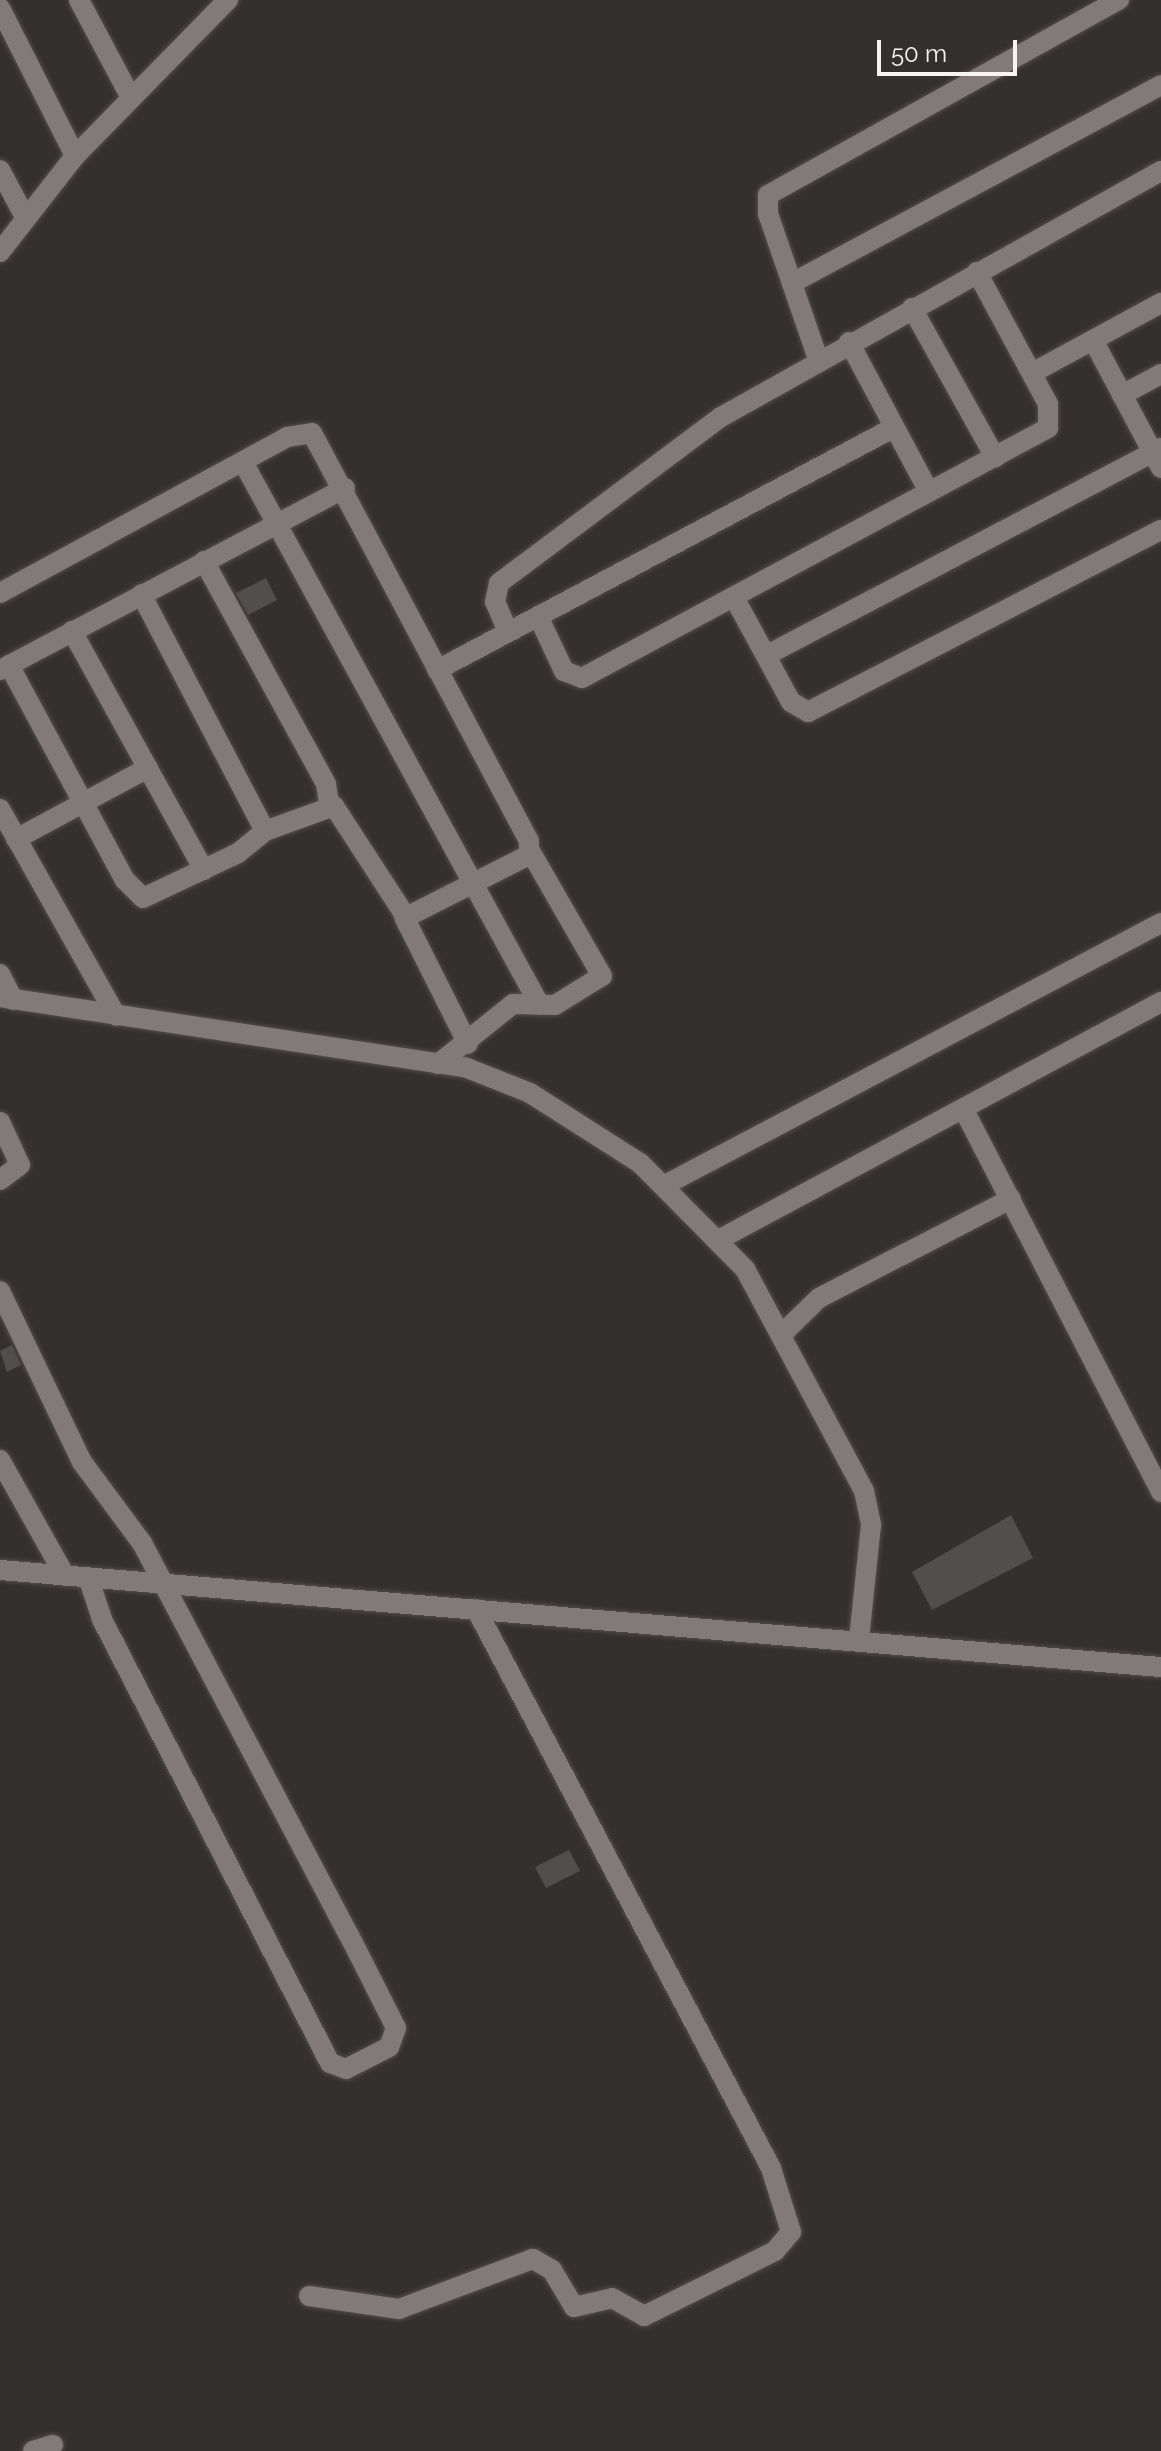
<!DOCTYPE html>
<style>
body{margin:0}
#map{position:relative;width:1161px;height:2451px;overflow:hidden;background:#34302e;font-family:Raleway,sans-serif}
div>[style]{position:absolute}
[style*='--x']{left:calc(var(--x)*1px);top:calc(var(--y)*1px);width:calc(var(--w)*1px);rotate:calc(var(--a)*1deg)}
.building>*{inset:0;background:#524e4c}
.roads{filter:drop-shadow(0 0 2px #504d4b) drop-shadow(0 0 2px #504d4b)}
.minor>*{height:20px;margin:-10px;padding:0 10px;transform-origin:10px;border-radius:10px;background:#807b79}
span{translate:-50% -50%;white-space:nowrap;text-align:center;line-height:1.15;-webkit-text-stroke:7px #34302e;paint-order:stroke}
.scale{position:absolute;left:877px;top:40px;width:140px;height:36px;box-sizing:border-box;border:4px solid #f6f3f2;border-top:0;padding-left:10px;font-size:24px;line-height:28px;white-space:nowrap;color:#f6f3f2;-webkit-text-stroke:6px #34302e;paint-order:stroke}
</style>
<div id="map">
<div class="building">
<div style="clip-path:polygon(266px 578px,277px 600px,248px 615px,236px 593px)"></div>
<div style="clip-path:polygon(12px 1345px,21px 1365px,7px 1372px,0 1351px)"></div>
<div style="clip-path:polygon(1011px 1515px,1033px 1558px,932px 1610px,912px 1572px)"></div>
<div style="clip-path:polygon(569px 1850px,580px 1871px,546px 1888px,535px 1867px)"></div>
</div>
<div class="roads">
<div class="minor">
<div style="--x:79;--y:0;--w:111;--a:62"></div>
<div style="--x:0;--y:8;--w:166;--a:63.1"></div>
<div style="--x:0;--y:170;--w:55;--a:62"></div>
<div style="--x:0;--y:252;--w:122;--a:-52"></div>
<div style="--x:75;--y:156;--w:219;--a:-45.6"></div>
<div style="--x:792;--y:283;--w:419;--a:-28.2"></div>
<div style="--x:912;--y:308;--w:171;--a:60.9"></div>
<div style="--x:1093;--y:340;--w:145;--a:62"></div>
<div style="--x:849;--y:342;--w:170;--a:61.9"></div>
<div style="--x:818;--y:359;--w:153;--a:-109"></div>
<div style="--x:768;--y:214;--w:19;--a:-90"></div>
<div style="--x:768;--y:195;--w:402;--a:-29.1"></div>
<div style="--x:1032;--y:373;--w:147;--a:-28.5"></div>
<div style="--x:1122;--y:395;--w:44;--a:-28.3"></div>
<div style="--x:243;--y:462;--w:618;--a:61.36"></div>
<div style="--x:204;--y:561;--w:254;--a:61.3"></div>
<div style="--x:326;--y:784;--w:20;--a:81"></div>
<div style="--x:0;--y:593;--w:327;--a:-28.5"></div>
<div style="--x:287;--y:437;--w:25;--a:-9"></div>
<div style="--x:312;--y:433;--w:462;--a:62"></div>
<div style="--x:529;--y:841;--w:14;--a:90"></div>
<div style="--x:529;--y:855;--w:138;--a:153.2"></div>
<div style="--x:406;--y:917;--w:132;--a:-123"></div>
<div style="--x:334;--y:806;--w:73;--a:160.1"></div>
<div style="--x:265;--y:831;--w:267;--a:-117.6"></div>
<div style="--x:735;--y:599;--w:117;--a:61.5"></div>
<div style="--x:791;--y:702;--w:20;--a:30"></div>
<div style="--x:808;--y:712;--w:397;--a:-27.3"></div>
<div style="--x:538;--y:616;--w:61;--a:64.7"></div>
<div style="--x:564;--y:671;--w:19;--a:21"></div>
<div style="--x:582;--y:678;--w:529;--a:-28.21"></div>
<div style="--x:1048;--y:428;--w:24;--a:-90"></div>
<div style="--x:1048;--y:404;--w:150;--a:-118.3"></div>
<div style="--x:72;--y:631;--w:273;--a:61.1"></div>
<div style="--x:508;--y:632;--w:33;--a:-113"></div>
<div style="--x:495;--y:602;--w:19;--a:-78"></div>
<div style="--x:499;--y:583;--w:277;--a:-36.8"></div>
<div style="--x:721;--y:417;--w:504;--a:-29.21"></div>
<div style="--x:767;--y:655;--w:445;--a:-27.7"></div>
<div style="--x:9;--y:665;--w:244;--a:61.7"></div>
<div style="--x:125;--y:880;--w:25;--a:45"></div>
<div style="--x:143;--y:898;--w:105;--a:-25.3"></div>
<div style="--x:238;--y:853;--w:35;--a:-39"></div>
<div style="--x:0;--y:670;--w:390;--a:-27.8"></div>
<div style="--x:437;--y:670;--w:518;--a:-27.95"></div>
<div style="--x:0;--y:809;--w:237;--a:60.7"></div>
<div style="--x:16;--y:839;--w:150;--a:-28.3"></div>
<div style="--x:404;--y:917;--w:142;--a:63.3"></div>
<div style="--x:0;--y:974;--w:29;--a:63"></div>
<div style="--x:0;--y:997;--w:472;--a:8.6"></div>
<div style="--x:467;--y:1068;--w:68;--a:21.6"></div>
<div style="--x:530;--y:1093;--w:130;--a:32.5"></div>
<div style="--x:640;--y:1163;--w:149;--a:45.3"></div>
<div style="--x:745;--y:1269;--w:252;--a:61.8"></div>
<div style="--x:864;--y:1491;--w:35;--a:78"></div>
<div style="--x:871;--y:1525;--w:115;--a:96"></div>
<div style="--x:438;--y:1064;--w:96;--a:-38.7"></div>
<div style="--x:513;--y:1004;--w:42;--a:1.4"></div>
<div style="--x:555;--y:1005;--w:55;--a:-31.7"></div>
<div style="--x:602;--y:976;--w:144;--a:-119.9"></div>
<div style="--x:965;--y:1112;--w:428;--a:62.7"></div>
<div style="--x:0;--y:1122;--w:47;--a:65.1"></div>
<div style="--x:20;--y:1165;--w:25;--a:143"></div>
<div style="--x:663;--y:1186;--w:563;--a:-27.84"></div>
<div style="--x:720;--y:1239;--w:501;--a:-28.25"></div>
<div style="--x:0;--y:1291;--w:190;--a:64.4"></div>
<div style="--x:82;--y:1462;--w:101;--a:53.5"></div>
<div style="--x:142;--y:1543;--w:443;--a:62.2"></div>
<div style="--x:349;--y:1935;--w:104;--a:63.2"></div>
<div style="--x:396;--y:2028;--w:20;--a:110"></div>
<div style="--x:389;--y:2047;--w:48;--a:152.9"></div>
<div style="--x:346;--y:2069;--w:17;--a:-159"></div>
<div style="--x:330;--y:2063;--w:499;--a:-117.2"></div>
<div style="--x:102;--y:1619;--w:44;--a:-108.4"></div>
<div style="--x:783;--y:1333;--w:50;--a:-44.2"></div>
<div style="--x:819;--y:1298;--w:216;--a:-27.3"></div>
<div style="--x:0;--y:1460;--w:133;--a:60.7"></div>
<div style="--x:0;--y:1570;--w:1165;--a:4.78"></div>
<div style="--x:309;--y:2296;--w:91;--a:8.2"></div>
<div style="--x:399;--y:2309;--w:143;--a:-20.5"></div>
<div style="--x:533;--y:2259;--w:22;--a:30"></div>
<div style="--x:552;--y:2270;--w:43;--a:59.3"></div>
<div style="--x:574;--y:2307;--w:39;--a:-13"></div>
<div style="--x:612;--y:2298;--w:37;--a:29"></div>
<div style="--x:644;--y:2316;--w:146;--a:-26.4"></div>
<div style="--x:775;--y:2251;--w:25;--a:-50"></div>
<div style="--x:791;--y:2232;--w:67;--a:-107.4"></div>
<div style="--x:771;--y:2168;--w:632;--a:-117.82"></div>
<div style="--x:33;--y:2451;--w:21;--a:-17"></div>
</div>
</div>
<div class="scale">50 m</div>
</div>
